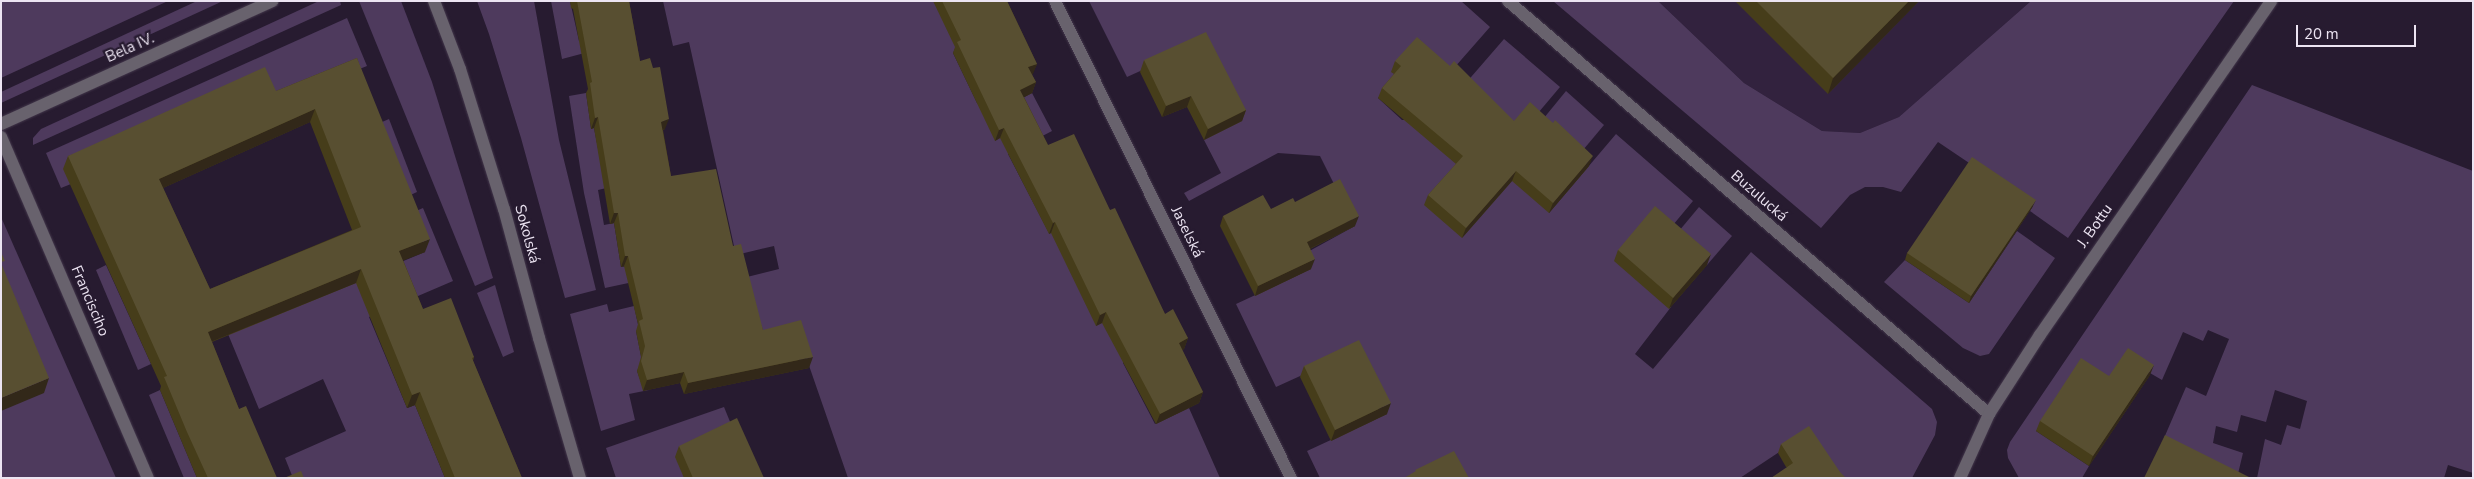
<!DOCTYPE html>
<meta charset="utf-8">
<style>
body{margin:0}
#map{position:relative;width:2474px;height:479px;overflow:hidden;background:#271b30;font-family:"Nunito Sans",sans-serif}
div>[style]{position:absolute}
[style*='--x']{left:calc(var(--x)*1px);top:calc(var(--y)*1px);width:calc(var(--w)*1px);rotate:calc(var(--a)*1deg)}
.built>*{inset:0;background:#32223e}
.green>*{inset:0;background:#4e3a5d}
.roads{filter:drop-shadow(0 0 1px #43374b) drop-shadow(0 0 1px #43374b)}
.street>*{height:12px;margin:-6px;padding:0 6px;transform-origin:6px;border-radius:6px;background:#68626d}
.wall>*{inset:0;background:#463d1a}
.shaded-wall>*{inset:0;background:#322819}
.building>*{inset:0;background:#584f31}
span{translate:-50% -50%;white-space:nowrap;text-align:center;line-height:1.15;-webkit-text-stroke:4.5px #271b30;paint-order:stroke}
.street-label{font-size:15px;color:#ece4f2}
.frame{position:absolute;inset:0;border:2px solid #ece4f2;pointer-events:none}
.scale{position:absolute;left:2296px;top:25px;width:120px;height:22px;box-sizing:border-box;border:2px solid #ece4f2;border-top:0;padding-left:6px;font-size:15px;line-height:18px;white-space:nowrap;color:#ece4f2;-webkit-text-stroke:4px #271b30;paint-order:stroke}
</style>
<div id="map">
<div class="built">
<div style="clip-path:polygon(1658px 1px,2031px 1px,1899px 117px,1860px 133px,1822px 131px,1744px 83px)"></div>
</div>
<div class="green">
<div style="clip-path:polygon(1px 1px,168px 1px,1px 78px)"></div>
<div style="clip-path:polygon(197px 1px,223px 1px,1px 103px,1px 92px)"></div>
<div style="clip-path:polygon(319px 1px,340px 1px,341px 5px,33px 145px,33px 138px,41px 129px)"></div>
<div style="clip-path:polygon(359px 1px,401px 1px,432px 82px,493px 278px,475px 286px)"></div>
<div style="clip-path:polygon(477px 1px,534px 1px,559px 140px,596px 290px,565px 298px,521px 138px,489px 34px)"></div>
<div style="clip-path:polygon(551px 1px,570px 1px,579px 41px,630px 41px,562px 59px)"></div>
<div style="clip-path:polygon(663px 1px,979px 1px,953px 53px,977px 103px,991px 114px,1032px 93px,1052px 131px,1008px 154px,1049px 233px,1101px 209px,1126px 310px,1123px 363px,1155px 424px,1189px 408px,1220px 478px,848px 478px,797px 331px,761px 340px,743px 278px,779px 269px,774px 246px,736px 255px,689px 42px,673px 46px)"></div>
<div style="clip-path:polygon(1089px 1px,1461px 1px,1490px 27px,1447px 76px,1392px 71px,1397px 76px,1378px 98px,1402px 120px,1405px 120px,1465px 84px,1504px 39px,1560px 87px,1533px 119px,1549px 213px,1616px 134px,1693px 201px,1633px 273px,1671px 307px,1635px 354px,1653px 369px,1751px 252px,1932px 409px,1937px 422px,1935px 435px,1912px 478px,1835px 478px,1805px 435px,1740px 478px,1320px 478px,1307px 451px,1387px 414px,1355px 351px,1276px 387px,1236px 304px,1311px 269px,1304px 254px,1355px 226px,1320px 156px,1278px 153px,1189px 201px,1184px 193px,1221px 173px,1204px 140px,1202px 43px,1127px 77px)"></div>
<div style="clip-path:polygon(1553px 1px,1658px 1px,1744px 83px,1822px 131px,1860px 133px,1899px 117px,2031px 1px,2234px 1px,2068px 238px,2030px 211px,2033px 206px,1938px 142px,1901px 192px,1883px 187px,1865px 187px,1850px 195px,1821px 228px)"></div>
<div style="clip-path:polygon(347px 18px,367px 66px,61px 188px,46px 153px)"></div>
<div style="clip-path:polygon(2252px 85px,2473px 171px,2473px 473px,2448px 465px,2444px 478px,2257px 478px,2265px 439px,2281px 445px,2287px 425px,2300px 429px,2307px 401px,2275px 390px,2266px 422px,2241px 415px,2237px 432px,2216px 426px,2213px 443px,2243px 453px,2237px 478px,2161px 445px,2186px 387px,2206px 396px,2229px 339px,2208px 330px,2203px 341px,2183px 332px,2162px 380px,2124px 358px,2111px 377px,2036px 431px,2089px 466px,2082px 478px,2019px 478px,2008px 458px,2007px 450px,2010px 442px)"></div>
<div style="clip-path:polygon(1566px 91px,1604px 125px,1578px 156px,1539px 124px)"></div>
<div style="clip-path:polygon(586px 93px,591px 128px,594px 128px,600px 159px,665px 174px,598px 190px,604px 225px,614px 223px,621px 267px,655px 262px,699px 268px,605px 288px,584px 193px,569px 96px)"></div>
<div style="clip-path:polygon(389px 119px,417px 192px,404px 198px,375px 125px)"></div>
<div style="clip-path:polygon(1699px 207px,1732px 236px,1707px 265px,1674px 237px)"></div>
<div style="clip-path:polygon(423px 208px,453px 281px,369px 317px,407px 408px,415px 405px,445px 478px,293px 478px,285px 458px,346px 431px,323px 379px,259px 409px,228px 334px,425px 252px,409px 214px)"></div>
<div style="clip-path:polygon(1px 217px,116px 478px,1px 478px)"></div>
<div style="clip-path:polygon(2017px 231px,2055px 258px,1989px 354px,1980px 356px,1963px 348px,1884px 282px,1905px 260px,1969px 303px)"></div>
<div style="clip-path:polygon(106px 265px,151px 364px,138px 370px,96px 270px)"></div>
<div style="clip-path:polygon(495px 285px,514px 352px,503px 357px,477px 293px)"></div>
<div style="clip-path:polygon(607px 304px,609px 312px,634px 306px,639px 329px,636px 331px,642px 361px,637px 371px,641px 382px,648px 386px,649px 390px,629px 394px,635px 420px,601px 431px,570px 314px)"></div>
<div style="clip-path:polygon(160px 390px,197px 478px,184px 478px,149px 395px)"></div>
<div style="clip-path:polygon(724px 407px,733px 429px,684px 478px,616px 478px,606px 448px)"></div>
</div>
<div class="roads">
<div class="street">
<div style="--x:434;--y:1;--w:73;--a:69.1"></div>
<div style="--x:460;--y:69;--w:147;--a:72.6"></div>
<div style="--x:504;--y:209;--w:134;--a:74.8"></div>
<div style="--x:539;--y:338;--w:146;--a:73.7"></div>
<div style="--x:1055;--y:1;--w:532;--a:63.68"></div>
<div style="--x:1508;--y:1;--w:634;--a:40.65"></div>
<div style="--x:1;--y:124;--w:298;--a:-24.4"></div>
<div style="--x:1;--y:137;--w:371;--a:66.7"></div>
<div style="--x:1960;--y:478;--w:70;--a:-65.6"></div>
<div style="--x:1989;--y:414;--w:94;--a:-57.2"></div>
<div style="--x:2040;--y:335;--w:406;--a:-55.3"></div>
</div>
</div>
<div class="wall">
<div style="clip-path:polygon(570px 1px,629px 1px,640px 61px,665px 129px,663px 130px,671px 176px,733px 246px,763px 330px,809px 368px,684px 394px,680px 383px,643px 391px,637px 371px,641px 357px,636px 331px,638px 324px,624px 266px,621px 267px,614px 223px,610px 224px,594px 128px,591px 129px,586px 93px,588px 89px,573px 9px,571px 8px)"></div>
<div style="clip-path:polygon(933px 1px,1007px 1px,1037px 64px,1032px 75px,1036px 82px,1032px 93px,1024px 97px,1048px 145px,1110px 210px,1165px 314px,1188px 338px,1184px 349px,1182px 350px,1203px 392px,1199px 403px,1156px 424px,1102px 323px,1096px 326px,1051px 233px,1049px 234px,1000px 138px,995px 141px,953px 53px,955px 47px)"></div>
<div style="clip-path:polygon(1735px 1px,1919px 1px,1828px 94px)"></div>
<div style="clip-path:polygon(evenodd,357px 58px,425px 252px,403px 260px,423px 309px,474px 357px,473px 361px,522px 478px,445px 478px,415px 405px,407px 408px,356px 283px,212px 342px,239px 409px,277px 478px,197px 478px,160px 390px,161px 386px,63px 169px,68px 156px,276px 91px,357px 58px,310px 122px,352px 230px,210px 289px,163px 188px,310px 122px)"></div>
<div style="clip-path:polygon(1144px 60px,1246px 110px,1242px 121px,1204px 140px,1187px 107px,1162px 117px,1140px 72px)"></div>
<div style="clip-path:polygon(1395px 61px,1514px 121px,1589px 166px,1549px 213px,1512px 181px,1462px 238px,1424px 205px,1428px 195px,1456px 164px,1378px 98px,1382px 88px,1394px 74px,1391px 72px)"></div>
<div style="clip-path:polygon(1295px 202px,1355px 226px,1310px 249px,1311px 269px,1255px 296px,1220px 226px,1223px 216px,1271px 209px)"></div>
<div style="clip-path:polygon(2033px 206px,1969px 303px,1905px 260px,1907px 253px)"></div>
<div style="clip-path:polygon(1618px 250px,1707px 265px,1669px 309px,1614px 261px)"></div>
<div style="clip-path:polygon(1304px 366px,1387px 414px,1331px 441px,1300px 377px)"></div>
<div style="clip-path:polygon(2150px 375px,2089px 466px,2036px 431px,2040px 421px)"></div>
<div style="clip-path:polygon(1781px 444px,1840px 472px,1786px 467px,1778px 453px)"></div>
<div style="clip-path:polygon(679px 446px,764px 478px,684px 478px,675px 457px)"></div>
</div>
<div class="shaded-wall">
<div style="clip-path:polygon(1909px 1px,1919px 1px,1828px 94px,1833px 78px)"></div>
<div style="clip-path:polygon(1037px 64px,1033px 74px,1025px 78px,1028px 67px)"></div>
<div style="clip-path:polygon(1036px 82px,1032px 93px,1017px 101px,1020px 90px)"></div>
<div style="clip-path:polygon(1191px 96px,1187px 107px,1162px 117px,1166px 106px)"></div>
<div style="clip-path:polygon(315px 109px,310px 122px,154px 192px,159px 179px)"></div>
<div style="clip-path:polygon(1246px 110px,1242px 121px,1204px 140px,1208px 129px)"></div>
<div style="clip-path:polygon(598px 117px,594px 128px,591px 129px,595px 118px)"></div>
<div style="clip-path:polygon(669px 119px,665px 129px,657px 132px,661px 122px)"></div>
<div style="clip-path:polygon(1004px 128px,1000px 138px,995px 141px,999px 130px)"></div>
<div style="clip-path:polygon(1593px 156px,1589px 166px,1549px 213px,1553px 203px)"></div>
<div style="clip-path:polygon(1516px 171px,1512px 181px,1462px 238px,1466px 228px)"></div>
<div style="clip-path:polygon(2036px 200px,2033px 206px,1969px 303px,1971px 296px)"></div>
<div style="clip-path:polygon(614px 213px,618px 213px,614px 223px,610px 224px)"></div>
<div style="clip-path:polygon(1359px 216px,1355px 226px,1303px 252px,1307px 242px)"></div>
<div style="clip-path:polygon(1055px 222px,1051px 233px,1049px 234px,1053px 223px)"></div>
<div style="clip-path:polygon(430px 239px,425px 252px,394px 264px,399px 251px)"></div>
<div style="clip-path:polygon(1711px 254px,1707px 265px,1669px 309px,1673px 298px)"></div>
<div style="clip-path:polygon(625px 256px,628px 256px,624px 266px,621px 267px)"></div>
<div style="clip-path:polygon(1315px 259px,1311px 269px,1255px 296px,1258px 286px)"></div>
<div style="clip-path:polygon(361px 269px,356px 283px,203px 345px,208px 332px)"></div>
<div style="clip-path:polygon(1106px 312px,1102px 323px,1096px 326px,1100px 315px)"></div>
<div style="clip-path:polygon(1188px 338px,1184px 349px,1175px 354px,1179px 343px)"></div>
<div style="clip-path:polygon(813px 357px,809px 368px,684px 394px,688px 383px)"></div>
<div style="clip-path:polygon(2154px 365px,2150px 375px,2089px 466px,2093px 456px)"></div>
<div style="clip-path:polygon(684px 372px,680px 383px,643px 391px,647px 380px)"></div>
<div style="clip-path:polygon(49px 378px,44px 393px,1px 411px,1px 398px)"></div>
<div style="clip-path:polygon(420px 392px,415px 405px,407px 408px,412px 395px)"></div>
<div style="clip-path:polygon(1203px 392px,1199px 403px,1156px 424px,1160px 414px)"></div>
<div style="clip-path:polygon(1391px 403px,1387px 414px,1331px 441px,1335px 430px)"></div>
</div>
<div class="building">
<div style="clip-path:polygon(577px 1px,629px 1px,640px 61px,650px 58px,653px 68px,660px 67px,669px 119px,661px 122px,671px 176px,716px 169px,733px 246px,741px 244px,763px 330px,801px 320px,813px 357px,688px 383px,684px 372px,647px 380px,641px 361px,645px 346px,639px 321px,643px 319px,628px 256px,625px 256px,618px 213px,614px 213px,598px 117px,595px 118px,590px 83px,592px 82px)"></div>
<div style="clip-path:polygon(942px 1px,1007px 1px,1037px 64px,1028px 67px,1036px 82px,1020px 90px,1048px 145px,1074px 134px,1110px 210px,1115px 208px,1165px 314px,1173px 309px,1188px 338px,1179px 343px,1203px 392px,1160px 414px,1106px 312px,1100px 315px,1055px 222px,1053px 223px,1004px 128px,999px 130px,957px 42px,961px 40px)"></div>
<div style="clip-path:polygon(1756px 1px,1909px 1px,1833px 78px)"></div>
<div style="clip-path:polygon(1206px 32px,1246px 110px,1208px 129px,1191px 96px,1166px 106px,1144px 60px)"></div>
<div style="clip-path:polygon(1417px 37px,1450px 66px,1454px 61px,1514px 121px,1530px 102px,1553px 123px,1555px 120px,1593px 156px,1553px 203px,1516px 171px,1466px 228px,1428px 195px,1463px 156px,1382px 88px,1401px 66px,1395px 61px)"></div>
<div style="clip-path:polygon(evenodd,357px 58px,430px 239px,399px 251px,423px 309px,451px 298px,474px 357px,472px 358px,522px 478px,455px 478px,420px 392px,412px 395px,361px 269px,208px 332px,239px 409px,246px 406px,277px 478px,208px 478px,187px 432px,164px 377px,167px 376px,68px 156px,265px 67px,276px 91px,357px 58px,315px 109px,361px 227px,210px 289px,159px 179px,315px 109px)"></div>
<div style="clip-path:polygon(1972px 157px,2036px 200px,1971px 296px,1907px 253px)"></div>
<div style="clip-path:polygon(1340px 179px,1359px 216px,1307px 242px,1315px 259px,1258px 286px,1223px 216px,1263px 195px,1271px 209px,1293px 198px,1295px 202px)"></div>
<div style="clip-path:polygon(1655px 206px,1711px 254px,1673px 298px,1618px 250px)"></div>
<div style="clip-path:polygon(1px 252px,5px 261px,1px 262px)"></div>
<div style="clip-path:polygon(1px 263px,49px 378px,1px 398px)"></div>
<div style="clip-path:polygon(1359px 340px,1391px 403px,1335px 430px,1304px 366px)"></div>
<div style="clip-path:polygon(2128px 348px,2154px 365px,2093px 456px,2040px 421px,2081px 358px,2109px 376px)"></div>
<div style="clip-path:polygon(737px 418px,764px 478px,693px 478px,679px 446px)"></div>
<div style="clip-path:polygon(1809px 426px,1840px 472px,1846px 478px,1771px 478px,1793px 463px,1781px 444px)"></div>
<div style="clip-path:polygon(2165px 435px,2251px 478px,2144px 478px)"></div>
<div style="clip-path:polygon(1454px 451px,1469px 478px,1404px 478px,1416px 471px,1415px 470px)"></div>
<div style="clip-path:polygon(301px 471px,304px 478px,284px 478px)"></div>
</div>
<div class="street-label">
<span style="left:130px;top:48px;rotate:-24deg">Bela IV.</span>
<span style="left:1759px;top:196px;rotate:41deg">Buzulucká</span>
<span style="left:2095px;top:226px;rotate:-55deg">J. Bottu</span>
<span style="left:1187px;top:232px;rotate:64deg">Jaselská</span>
<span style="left:527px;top:234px;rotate:75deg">Sokolská</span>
<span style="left:90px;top:301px;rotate:67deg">Francisciho</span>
</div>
<div class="frame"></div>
<div class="scale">20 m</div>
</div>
